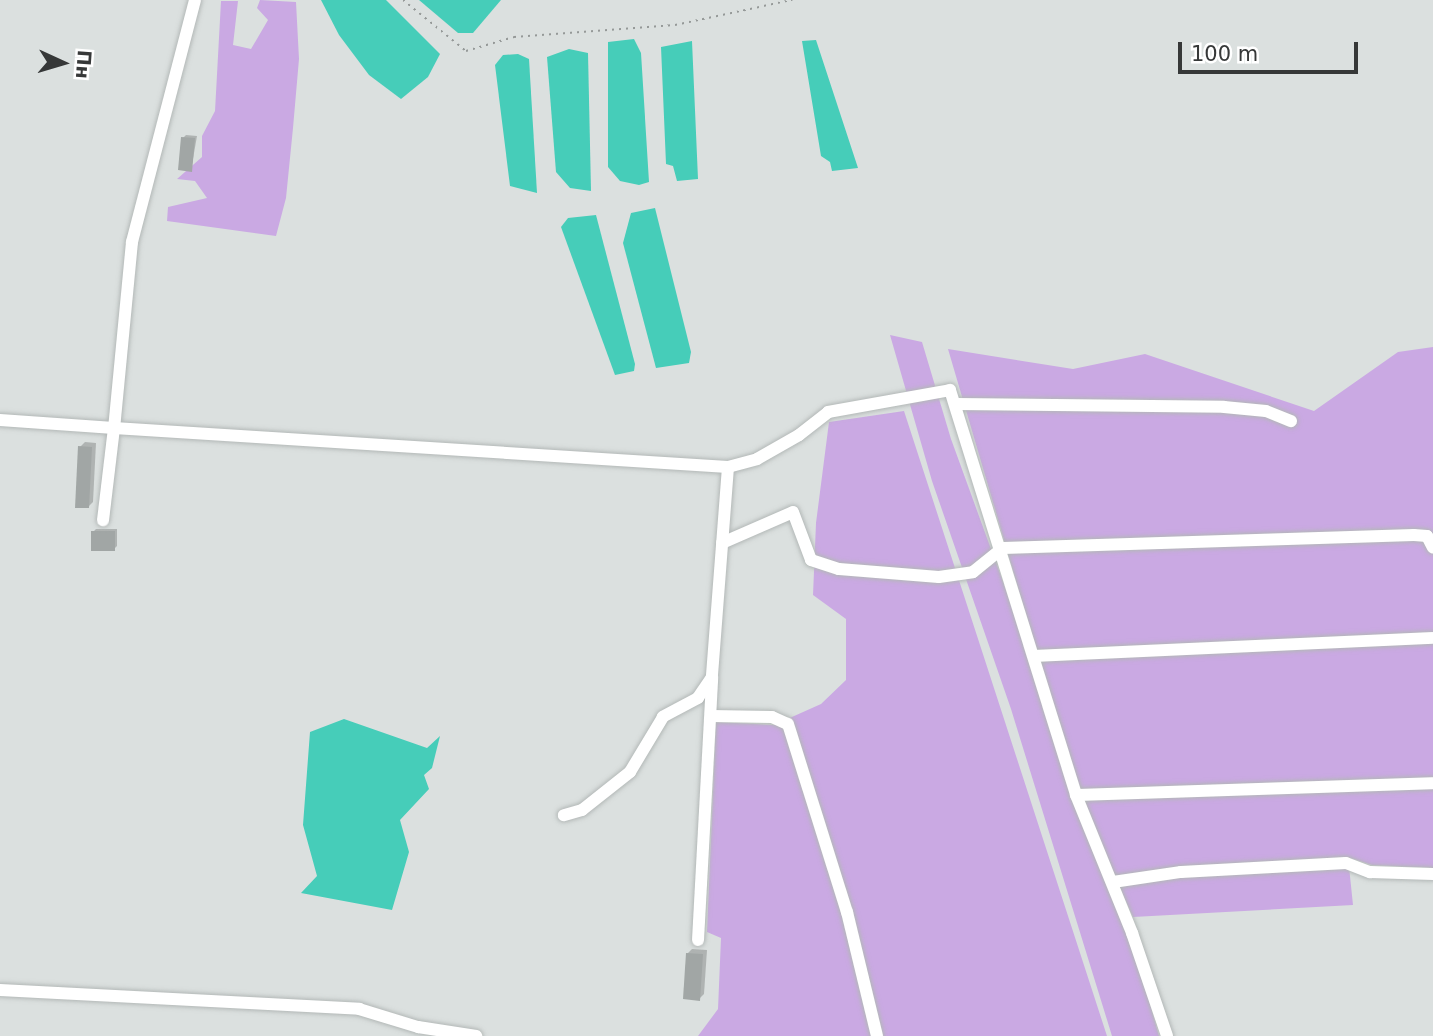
<!DOCTYPE html>
<meta charset="utf-8">
<style>
body{margin:0}
#map{position:relative;width:1433px;height:1036px;overflow:hidden;background:#dbe0df;font-family:"DejaVu Sans",sans-serif}
div>[style]{position:absolute}
[style*='--x']{left:calc(var(--x)*1px);top:calc(var(--y)*1px);width:calc(var(--w)*1px);rotate:calc(var(--a)*1deg)}
.green>*{inset:0;background:#caa9e3}
.water>*{inset:0;background:#46cdb9}
.shadow>*{inset:0;background:#0003}
.building>*{inset:0;background:#a1a6a5}
.path>*{height:2px;margin-top:-1px;transform-origin:0;background:repeating-linear-gradient(90deg,#959998 0 2px,transparent 0 7px)}
.roads{filter:drop-shadow(0 0 2px #b3b8b7) drop-shadow(0 0 2px #b3b8b7)}
.minor>*{height:12px;margin:-6px;padding:0 6px;transform-origin:6px;border-radius:6px;background:#fff}
span{translate:-50% -50%;white-space:nowrap;text-align:center;line-height:1.15;-webkit-text-stroke:5px #fff;paint-order:stroke}
.north{position:absolute;left:28px;top:28px;width:70px;height:70px;-webkit-text-stroke:5px #fff;paint-order:stroke;rotate:94deg;font-size:19px;font-weight:700;line-height:28px;text-align:center;color:#363838}
.north::after{content:'';display:block;margin:auto;width:24px;height:32px;background:#363838;clip-path:polygon(50% 0,100% 100%,50% 72%,0 100%)}
.scale{position:absolute;left:1178px;top:42px;width:180px;height:32px;box-sizing:border-box;border:4px solid #363838;border-top:0;padding-left:9px;font-size:21px;line-height:24px;white-space:nowrap;color:#363838;-webkit-text-stroke:5px #fff;paint-order:stroke}
</style>
<div id="map">
<div class="green">
<div style="clip-path:polygon(260px 0,296px 2px,299px 59px,293px 128px,286px 198px,276px 236px,167px 221px,168px 207px,207px 198px,195px 181px,177px 179px,202px 157px,202px 136px,215px 111px,221px 1px,238px 1px,233px 45px,251px 49px,268px 20px,257px 8px)"></div>
<div style="clip-path:polygon(890px 335px,922px 342px,951px 439px,1128px 926px,1159px 1036px,1112px 1036px,1011px 709px,932px 481px)"></div>
<div style="clip-path:polygon(1433px 347px,1433px 868px,1372px 865px,1348px 857px,1353px 905px,1133px 917px,1080px 799px,948px 349px,1073px 369px,1145px 354px,1314px 411px,1398px 352px)"></div>
<div style="clip-path:polygon(904px 411px,1107px 1036px,698px 1036px,718px 1009px,721px 938px,707px 932px,716px 722px,774px 725px,821px 704px,846px 680px,846px 619px,813px 595px,816px 523px,829px 422px)"></div>
</div>
<div class="water">
<div style="clip-path:polygon(321px 0,386px 0,440px 54px,428px 77px,401px 99px,369px 75px,339px 35px)"></div>
<div style="clip-path:polygon(419px 0,501px 0,473px 33px,458px 33px)"></div>
<div style="clip-path:polygon(634px 39px,641px 53px,649px 182px,639px 185px,620px 181px,608px 167px,608px 42px)"></div>
<div style="clip-path:polygon(816px 40px,858px 168px,832px 171px,830px 162px,821px 156px,802px 41px)"></div>
<div style="clip-path:polygon(692px 41px,698px 179px,677px 181px,673px 166px,666px 164px,661px 47px)"></div>
<div style="clip-path:polygon(569px 49px,588px 53px,591px 191px,570px 188px,556px 172px,547px 57px)"></div>
<div style="clip-path:polygon(518px 54px,529px 59px,537px 193px,510px 186px,495px 65px,503px 55px)"></div>
<div style="clip-path:polygon(655px 208px,691px 352px,689px 363px,656px 368px,623px 243px,631px 213px)"></div>
<div style="clip-path:polygon(596px 215px,635px 364px,634px 371px,615px 375px,561px 227px,568px 218px)"></div>
<div style="clip-path:polygon(344px 719px,427px 748px,440px 736px,432px 768px,424px 775px,429px 789px,400px 820px,409px 852px,392px 910px,301px 893px,317px 876px,303px 825px,310px 732px)"></div>
</div>
<div class="shadow">
<div style="clip-path:polygon(186px 135px,197px 136px,191px 170px,183px 138px)"></div>
<div style="clip-path:polygon(85px 442px,96px 443px,93px 502px,88px 507px,80px 447px)"></div>
<div style="clip-path:polygon(96px 529px,117px 529px,117px 546px,114px 549px,93px 532px)"></div>
<div style="clip-path:polygon(692px 949px,707px 950px,704px 994px,699px 999px,687px 954px)"></div>
</div>
<div class="building">
<div style="clip-path:polygon(181px 137px,195px 138px,192px 172px,178px 170px)"></div>
<div style="clip-path:polygon(78px 446px,92px 447px,89px 508px,75px 508px)"></div>
<div style="clip-path:polygon(91px 531px,115px 531px,115px 551px,91px 551px)"></div>
<div style="clip-path:polygon(686px 953px,703px 954px,700px 1001px,683px 999px)"></div>
</div>
<div class="path">
<div style="--x:403;--y:0;--w:81;--a:39"></div>
<div style="--x:466;--y:51;--w:50;--a:-16.3"></div>
<div style="--x:514;--y:37;--w:161;--a:-4.3"></div>
<div style="--x:675;--y:25;--w:120;--a:-12.1"></div>
</div>
<div class="roads">
<div class="minor">
<div style="--x:195;--y:0;--w:250;--a:104.6"></div>
<div style="--x:132;--y:242;--w:187;--a:95.5"></div>
<div style="--x:114;--y:428;--w:615;--a:3.63"></div>
<div style="--x:728;--y:467;--w:211;--a:94.4"></div>
<div style="--x:712;--y:677;--w:25;--a:124"></div>
<div style="--x:698;--y:698;--w:40;--a:152"></div>
<div style="--x:663;--y:717;--w:64;--a:121"></div>
<div style="--x:630;--y:772;--w:61;--a:141.6"></div>
<div style="--x:582;--y:810;--w:19;--a:164"></div>
<div style="--x:957;--y:404;--w:267;--a:0.6"></div>
<div style="--x:1224;--y:407;--w:42;--a:5.4"></div>
<div style="--x:1266;--y:411;--w:27;--a:22"></div>
<div style="--x:0;--y:420;--w:114;--a:4"></div>
<div style="--x:114;--y:428;--w:93;--a:96.8"></div>
<div style="--x:728;--y:467;--w:30;--a:-15"></div>
<div style="--x:757;--y:459;--w:48;--a:-29.7"></div>
<div style="--x:799;--y:435;--w:37;--a:-38"></div>
<div style="--x:828;--y:412;--w:124;--a:-10.2"></div>
<div style="--x:950;--y:390;--w:424;--a:72.7"></div>
<div style="--x:1076;--y:795;--w:149;--a:67.9"></div>
<div style="--x:1132;--y:933;--w:109;--a:71.2"></div>
<div style="--x:722;--y:543;--w:77;--a:-23.6"></div>
<div style="--x:793;--y:512;--w:51;--a:69.4"></div>
<div style="--x:811;--y:560;--w:29;--a:18"></div>
<div style="--x:839;--y:569;--w:100;--a:4.6"></div>
<div style="--x:939;--y:577;--w:34;--a:-8"></div>
<div style="--x:973;--y:572;--w:38;--a:-39"></div>
<div style="--x:1003;--y:548;--w:411;--a:-1.8"></div>
<div style="--x:1414;--y:535;--w:13;--a:4"></div>
<div style="--x:1427;--y:536;--w:13;--a:63"></div>
<div style="--x:1034;--y:656;--w:399;--a:-2.6"></div>
<div style="--x:711;--y:716;--w:61;--a:0.9"></div>
<div style="--x:772;--y:717;--w:17;--a:24"></div>
<div style="--x:788;--y:724;--w:197;--a:72.6"></div>
<div style="--x:847;--y:912;--w:128;--a:76.4"></div>
<div style="--x:1076;--y:795;--w:357;--a:-1.9"></div>
<div style="--x:1113;--y:882;--w:69;--a:-8.4"></div>
<div style="--x:1181;--y:872;--w:165;--a:-3.1"></div>
<div style="--x:1346;--y:863;--w:26;--a:21"></div>
<div style="--x:1370;--y:872;--w:63;--a:1.8"></div>
<div style="--x:698;--y:940;--w:262;--a:-86.9"></div>
<div style="--x:0;--y:990;--w:360;--a:3"></div>
<div style="--x:359;--y:1009;--w:62;--a:17"></div>
<div style="--x:418;--y:1027;--w:59;--a:8.8"></div>
</div>
</div>
<div class="north">Пн</div>
<div class="scale">100 m</div>
</div>
